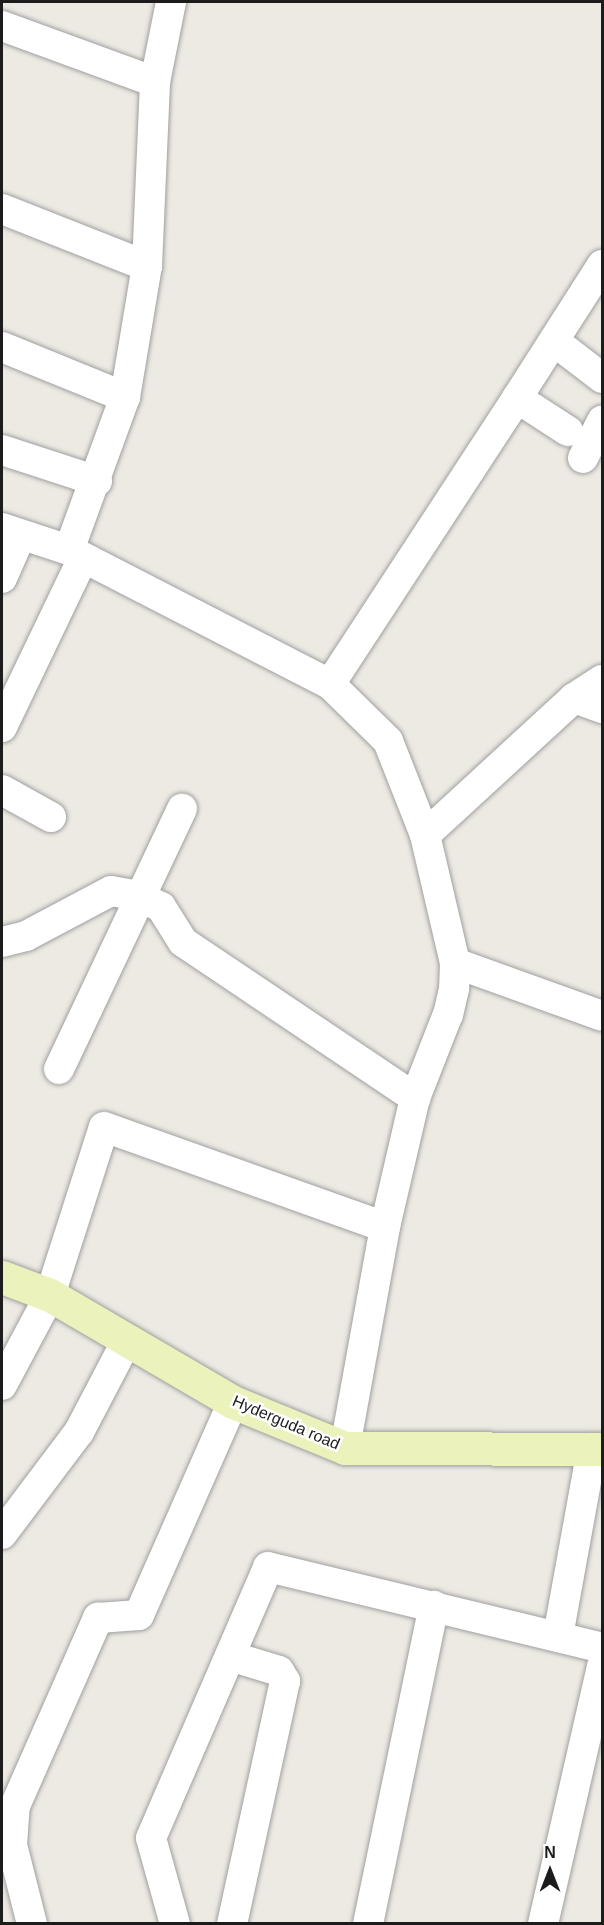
<!DOCTYPE html>
<style>
body{margin:0}
#map{position:relative;width:604px;height:1925px;overflow:hidden;background:#edeae3;font-family:Helvetica,sans-serif}
div>[style]{position:absolute}
[style*='--x']{left:calc(var(--x)*1px);top:calc(var(--y)*1px);width:calc(var(--w)*1px);rotate:calc(var(--a)*1deg)}
.roads{filter:drop-shadow(0 0 2px #a0a0a0) drop-shadow(0 0 2px #a0a0a0)}
.street>*{height:30px;margin:-15px;padding:0 15px;transform-origin:15px;border-radius:15px;background:#fff}
.secondary>*{height:33px;margin:-16.5px;padding:0 16.5px;transform-origin:16.5px;border-radius:16.5px;background:#ebf2bb}
span{translate:-50% -50%;white-space:nowrap;text-align:center;line-height:1.15;-webkit-text-stroke:5px #fff;paint-order:stroke}
.street-label{font-size:16px;color:#1c1c1c}
.frame{position:absolute;inset:0;border:3px solid #1c1c1c;pointer-events:none}
.north{position:absolute;left:520px;top:1841px;width:60px;height:60px;-webkit-text-stroke:4px #fff;paint-order:stroke;rotate:0deg;font-size:16px;font-weight:700;line-height:24px;text-align:center;color:#1c1c1c}
.north::after{content:'';display:block;margin:auto;width:21px;height:27px;background:#1c1c1c;clip-path:polygon(50% 0,100% 100%,50% 72%,0 100%)}
</style>
<div id="map">
<div class="roads">
<div class="street">
<div style="--x:2;--y:26;--w:163;--a:20.1"></div>
<div style="--x:2;--y:209;--w:156;--a:21.5"></div>
<div style="--x:554;--y:341;--w:61;--a:37.6"></div>
<div style="--x:2;--y:347;--w:133;--a:22.1"></div>
<div style="--x:517;--y:398;--w:158;--a:-57.4"></div>
<div style="--x:2;--y:450;--w:100;--a:18.1"></div>
<div style="--x:583;--y:458;--w:42;--a:-62.8"></div>
<div style="--x:2;--y:528;--w:71;--a:18.2"></div>
<div style="--x:69;--y:550;--w:293;--a:27.2"></div>
<div style="--x:330;--y:684;--w:81;--a:44.5"></div>
<div style="--x:388;--y:741;--w:101;--a:68.5"></div>
<div style="--x:425;--y:835;--w:131;--a:76.8"></div>
<div style="--x:455;--y:963;--w:26;--a:92"></div>
<div style="--x:454;--y:989;--w:26;--a:103"></div>
<div style="--x:448;--y:1014;--w:90;--a:111.4"></div>
<div style="--x:415;--y:1098;--w:132;--a:103.1"></div>
<div style="--x:385;--y:1227;--w:225;--a:100.3"></div>
<div style="--x:69;--y:550;--w:163;--a:-69.9"></div>
<div style="--x:125;--y:397;--w:133;--a:-80.5"></div>
<div style="--x:147;--y:266;--w:184;--a:-87.5"></div>
<div style="--x:155;--y:82;--w:82;--a:-78.7"></div>
<div style="--x:2;--y:578;--w:47;--a:-66.2"></div>
<div style="--x:330;--y:684;--w:342;--a:-56.8"></div>
<div style="--x:517;--y:398;--w:61;--a:32.9"></div>
<div style="--x:574;--y:698;--w:30;--a:20"></div>
<div style="--x:2;--y:727;--w:187;--a:-64.4"></div>
<div style="--x:2;--y:790;--w:56;--a:28.9"></div>
<div style="--x:425;--y:835;--w:202;--a:-42.6"></div>
<div style="--x:574;--y:698;--w:33;--a:-33"></div>
<div style="--x:2;--y:942;--w:25;--a:-14"></div>
<div style="--x:26;--y:936;--w:96;--a:-27.9"></div>
<div style="--x:111;--y:891;--w:28;--a:10"></div>
<div style="--x:139;--y:896;--w:25;--a:27"></div>
<div style="--x:161;--y:907;--w:41;--a:57.8"></div>
<div style="--x:183;--y:942;--w:280;--a:33.9"></div>
<div style="--x:455;--y:963;--w:156;--a:19.8"></div>
<div style="--x:59;--y:1069;--w:288;--a:-64.7"></div>
<div style="--x:2;--y:1385;--w:102;--a:-61.9"></div>
<div style="--x:50;--y:1295;--w:176;--a:-72.2"></div>
<div style="--x:104;--y:1127;--w:298;--a:19.6"></div>
<div style="--x:2;--y:1534;--w:128;--a:-53"></div>
<div style="--x:79;--y:1432;--w:104;--a:-62.4"></div>
<div style="--x:558;--y:1636;--w:191;--a:-79.7"></div>
<div style="--x:230;--y:1656;--w:51;--a:17"></div>
<div style="--x:279;--y:1671;--w:12;--a:59"></div>
<div style="--x:285;--y:1681;--w:249;--a:102.3"></div>
<div style="--x:32;--y:1924;--w:81;--a:-104.2"></div>
<div style="--x:12;--y:1845;--w:39;--a:-86"></div>
<div style="--x:15;--y:1806;--w:206;--a:-66.2"></div>
<div style="--x:98;--y:1618;--w:41;--a:-4.2"></div>
<div style="--x:139;--y:1615;--w:233;--a:-66.2"></div>
<div style="--x:175;--y:1924;--w:89;--a:-105.6"></div>
<div style="--x:151;--y:1838;--w:295;--a:-66.6"></div>
<div style="--x:268;--y:1567;--w:344;--a:13.6"></div>
<div style="--x:368;--y:1924;--w:325;--a:-78.3"></div>
<div style="--x:543;--y:1924;--w:265;--a:-77.1"></div>
</div>
<div class="secondary">
<div style="--x:2;--y:1277;--w:51;--a:20.6"></div>
<div style="--x:50;--y:1295;--w:212;--a:30.3"></div>
<div style="--x:233;--y:1402;--w:121;--a:22.3"></div>
<div style="--x:345;--y:1448;--w:257;--a:0.2"></div>
</div>
</div>
<div class="street-label">
<span style="left:286px;top:1423px;rotate:23deg">Hyderguda road</span>
</div>
<div class="frame"></div>
<div class="north">N</div>
</div>
